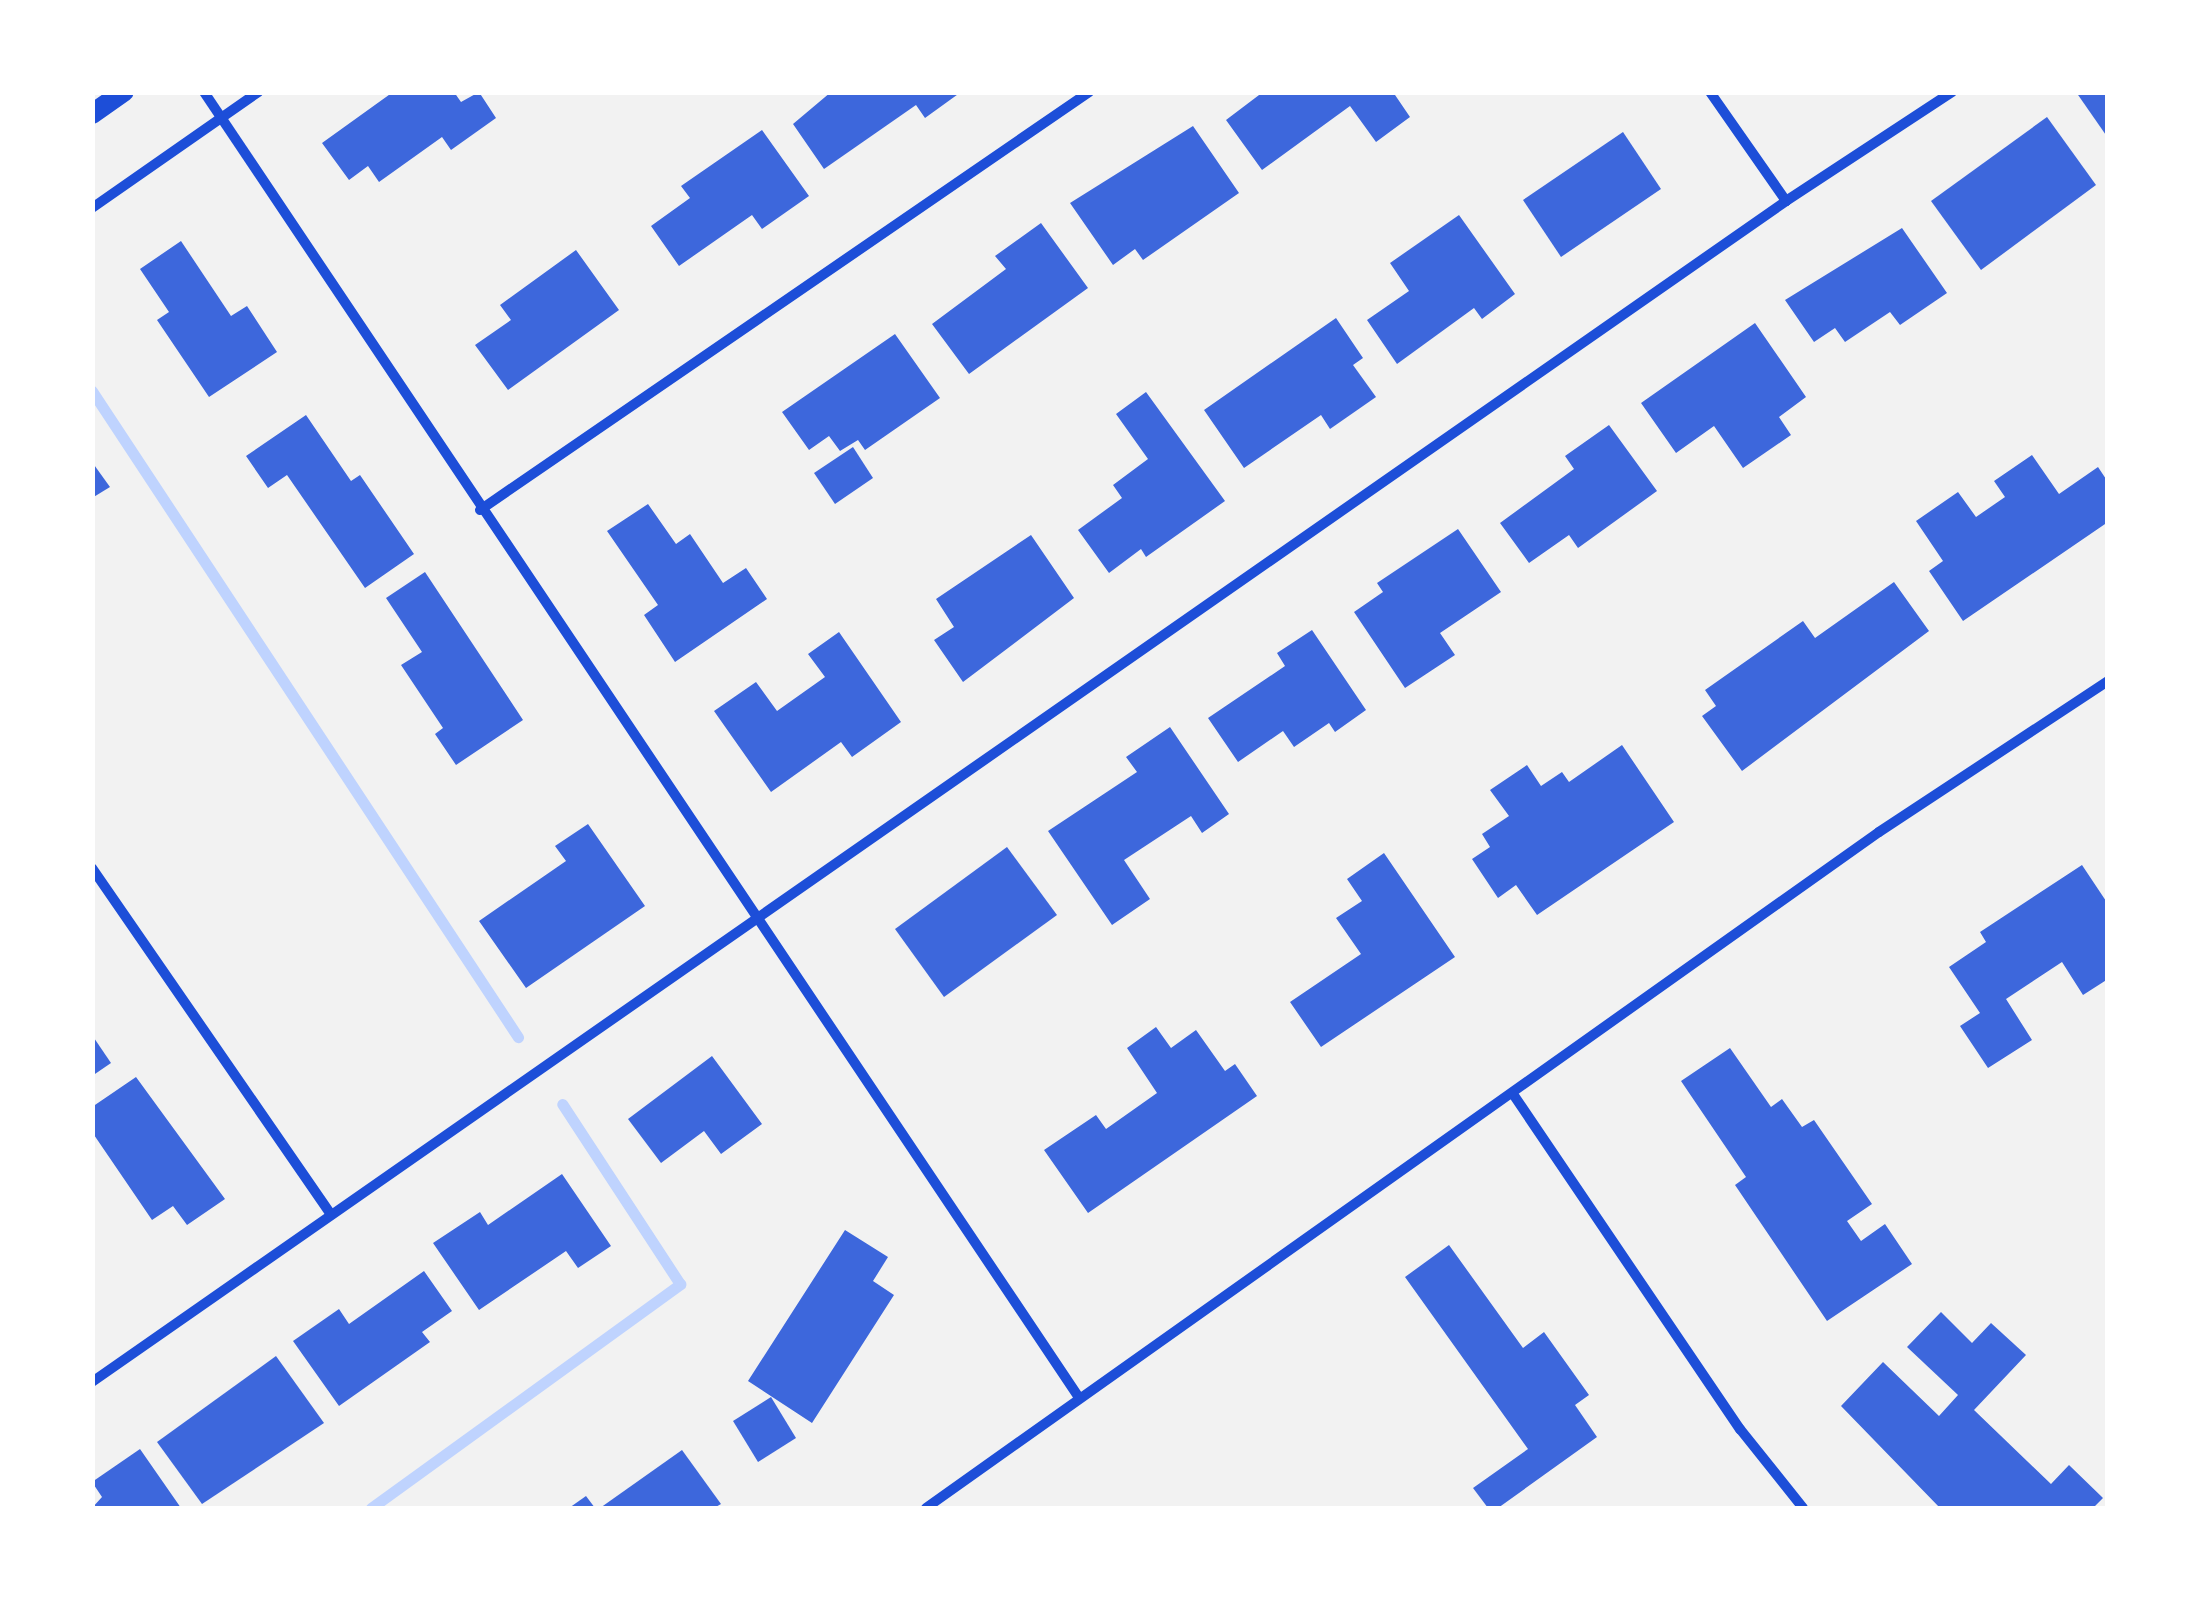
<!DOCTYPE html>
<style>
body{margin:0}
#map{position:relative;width:2200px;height:1601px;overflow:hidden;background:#f2f2f2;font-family:Georgia,serif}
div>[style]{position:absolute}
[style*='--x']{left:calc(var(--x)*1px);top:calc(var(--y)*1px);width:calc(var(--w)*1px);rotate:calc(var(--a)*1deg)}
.stream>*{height:11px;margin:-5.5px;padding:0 5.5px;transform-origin:5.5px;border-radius:5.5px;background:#bfd3fe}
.building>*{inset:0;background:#3d67dc}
.minor>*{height:10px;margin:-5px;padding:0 5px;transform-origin:5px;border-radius:5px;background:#1d4ed8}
.secondary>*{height:20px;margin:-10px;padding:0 10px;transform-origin:10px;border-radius:10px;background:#1d4ed8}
span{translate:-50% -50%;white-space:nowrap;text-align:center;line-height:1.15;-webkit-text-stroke:8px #fff;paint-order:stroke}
.frame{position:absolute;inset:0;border:95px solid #fff;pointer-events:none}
</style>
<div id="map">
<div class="stream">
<div style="--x:92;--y:391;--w:774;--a:56.6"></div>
<div style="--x:371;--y:1508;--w:382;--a:-35.9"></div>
<div style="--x:680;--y:1284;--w:215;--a:-123.2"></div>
</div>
<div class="building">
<div style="clip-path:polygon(393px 92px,454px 92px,461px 102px,479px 92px,496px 118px,451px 150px,442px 137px,379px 182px,368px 166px,349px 180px,322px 143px)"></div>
<div style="clip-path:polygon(831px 92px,961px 92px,925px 118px,916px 105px,824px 169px,793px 124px)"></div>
<div style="clip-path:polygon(1263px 92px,1393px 92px,1410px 117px,1376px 142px,1350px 106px,1262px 170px,1226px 120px)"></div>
<div style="clip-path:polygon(2076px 92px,2108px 92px,2108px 138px)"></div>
<div style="clip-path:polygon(2047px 117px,2096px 185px,1981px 270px,1931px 201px)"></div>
<div style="clip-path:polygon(1193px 126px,1239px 193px,1143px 260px,1135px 249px,1113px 265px,1070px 203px)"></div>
<div style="clip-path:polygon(762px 130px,809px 196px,762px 229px,752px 215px,679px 266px,651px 226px,690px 198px,681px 186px)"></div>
<div style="clip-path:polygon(1623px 132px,1661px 189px,1561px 257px,1523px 200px)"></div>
<div style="clip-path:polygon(1459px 215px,1515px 294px,1482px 319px,1474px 308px,1397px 364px,1367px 320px,1409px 291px,1390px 263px)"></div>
<div style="clip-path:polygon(1041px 223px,1088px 288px,969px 374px,932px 324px,1006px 269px,995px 256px)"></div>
<div style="clip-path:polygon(1902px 228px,1947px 293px,1900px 325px,1890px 312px,1845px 342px,1835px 328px,1814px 342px,1785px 300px)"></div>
<div style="clip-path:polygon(181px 241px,231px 316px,247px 306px,277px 352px,209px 397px,157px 320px,169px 312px,140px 269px)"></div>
<div style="clip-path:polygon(576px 250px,619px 310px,508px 390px,475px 345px,511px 320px,500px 305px)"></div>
<div style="clip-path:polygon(1336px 318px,1363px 358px,1353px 365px,1376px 397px,1330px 429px,1321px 415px,1244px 468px,1204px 410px)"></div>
<div style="clip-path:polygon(1755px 323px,1806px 397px,1779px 417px,1791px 435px,1743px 468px,1714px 426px,1676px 453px,1641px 403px)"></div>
<div style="clip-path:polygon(895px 334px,940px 398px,865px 450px,858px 440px,840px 451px,829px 436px,809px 450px,782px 412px)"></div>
<div style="clip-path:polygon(1146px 392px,1225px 501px,1146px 557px,1141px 549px,1109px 573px,1078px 530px,1122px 498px,1113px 485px,1148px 459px,1116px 414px)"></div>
<div style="clip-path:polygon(306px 415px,351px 481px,360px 475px,414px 554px,365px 588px,287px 475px,268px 488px,246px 456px)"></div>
<div style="clip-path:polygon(1609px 425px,1657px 491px,1578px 548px,1569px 535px,1529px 563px,1500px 523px,1574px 469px,1565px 456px)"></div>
<div style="clip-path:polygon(853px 447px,873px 478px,835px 504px,814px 473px)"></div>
<div style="clip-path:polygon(2032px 455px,2059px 494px,2098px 467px,2108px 482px,2108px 522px,1963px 621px,1929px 571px,1943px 561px,1916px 521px,1958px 492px,1976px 517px,2005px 497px,1994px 481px)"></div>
<div style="clip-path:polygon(92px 462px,110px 487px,92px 498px)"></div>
<div style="clip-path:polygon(648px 504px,676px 544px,690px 534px,723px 583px,746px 568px,767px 599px,675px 662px,644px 615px,658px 605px,607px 531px)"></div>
<div style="clip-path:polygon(1458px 529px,1501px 592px,1440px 633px,1455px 655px,1405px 688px,1354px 612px,1383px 592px,1377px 583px)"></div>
<div style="clip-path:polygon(1031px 535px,1074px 598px,963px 682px,934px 640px,954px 627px,936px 599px)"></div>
<div style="clip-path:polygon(425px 572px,523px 720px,456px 765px,435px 734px,443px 728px,401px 665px,422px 652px,386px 598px)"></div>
<div style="clip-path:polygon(1894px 582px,1929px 631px,1742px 771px,1702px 716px,1716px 706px,1705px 690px,1803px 621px,1815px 638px)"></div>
<div style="clip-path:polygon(1312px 630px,1366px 710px,1335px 732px,1329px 723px,1294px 747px,1283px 731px,1238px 762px,1208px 718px,1285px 666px,1277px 653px)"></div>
<div style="clip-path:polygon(839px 632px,901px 722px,852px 757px,841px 742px,771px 792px,714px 711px,756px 682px,777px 711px,825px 677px,808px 654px)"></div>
<div style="clip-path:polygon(1170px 727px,1229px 814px,1202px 833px,1191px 816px,1124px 860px,1150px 899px,1112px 925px,1048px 831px,1137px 772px,1126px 757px)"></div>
<div style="clip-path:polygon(1622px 745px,1674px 822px,1537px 915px,1516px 885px,1498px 898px,1472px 859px,1490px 847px,1482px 834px,1509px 816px,1490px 790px,1527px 765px,1541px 786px,1562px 772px,1569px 782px)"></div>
<div style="clip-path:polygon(588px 824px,645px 906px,526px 988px,479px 921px,566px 861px,555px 846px)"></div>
<div style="clip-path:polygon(1007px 847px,1057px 915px,944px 997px,895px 929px)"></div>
<div style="clip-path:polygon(1384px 853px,1455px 957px,1321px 1047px,1290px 1002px,1361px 954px,1336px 918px,1362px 901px,1347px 879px)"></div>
<div style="clip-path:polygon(2082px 865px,2108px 904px,2108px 979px,2083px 995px,2062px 962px,2006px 999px,2032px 1040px,1988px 1068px,1960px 1026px,1980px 1013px,1949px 967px,1986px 942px,1980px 932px)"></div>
<div style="clip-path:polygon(1156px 1027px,1171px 1048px,1196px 1030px,1225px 1071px,1235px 1064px,1257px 1096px,1088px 1213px,1044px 1150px,1096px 1115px,1106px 1129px,1157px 1093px,1127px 1048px)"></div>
<div style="clip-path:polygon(92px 1035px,111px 1063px,92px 1076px)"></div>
<div style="clip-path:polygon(1730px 1048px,1771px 1107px,1782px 1099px,1802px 1127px,1814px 1120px,1872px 1204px,1847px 1221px,1861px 1241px,1885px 1224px,1912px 1264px,1827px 1321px,1735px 1185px,1746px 1177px,1681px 1081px)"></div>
<div style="clip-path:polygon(712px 1056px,762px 1124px,721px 1154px,704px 1131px,661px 1163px,628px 1119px)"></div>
<div style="clip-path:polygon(136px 1077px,225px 1199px,187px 1225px,173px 1206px,152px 1220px,92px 1132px,92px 1107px)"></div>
<div style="clip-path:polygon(562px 1174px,611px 1246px,578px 1268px,566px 1251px,479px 1310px,433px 1243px,480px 1212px,488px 1225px)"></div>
<div style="clip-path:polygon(845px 1230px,888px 1257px,873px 1281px,894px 1295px,812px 1423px,748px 1381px)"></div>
<div style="clip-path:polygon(1449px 1245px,1523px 1348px,1544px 1332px,1589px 1395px,1575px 1405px,1597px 1437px,1498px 1508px,1488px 1508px,1473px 1488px,1528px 1449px,1405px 1277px)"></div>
<div style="clip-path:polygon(424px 1271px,452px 1311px,422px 1332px,430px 1342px,339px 1406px,293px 1341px,339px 1309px,349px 1324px)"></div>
<div style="clip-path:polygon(1941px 1312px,1972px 1343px,1991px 1323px,2026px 1355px,1974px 1410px,2051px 1484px,2069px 1465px,2103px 1498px,2093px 1508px,1940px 1508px,1841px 1406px,1883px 1362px,1939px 1416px,1958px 1395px,1907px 1347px)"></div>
<div style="clip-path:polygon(276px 1356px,324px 1423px,202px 1504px,157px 1442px)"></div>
<div style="clip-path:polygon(771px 1397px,796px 1438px,758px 1462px,733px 1421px)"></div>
<div style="clip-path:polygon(140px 1449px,181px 1508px,92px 1508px,102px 1497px,92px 1482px)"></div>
<div style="clip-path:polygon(682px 1450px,721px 1504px,714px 1508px,600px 1508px)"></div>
<div style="clip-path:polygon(586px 1496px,595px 1508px,569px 1508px)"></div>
</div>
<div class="minor">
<div style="--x:204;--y:92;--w:1570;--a:56.17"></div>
<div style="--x:1710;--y:92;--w:133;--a:55.1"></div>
<div style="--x:92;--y:208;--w:203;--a:-34.9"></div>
<div style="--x:480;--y:510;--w:739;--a:-34.46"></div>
<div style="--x:92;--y:868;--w:421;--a:55.4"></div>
<div style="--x:1513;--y:1094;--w:405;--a:55.9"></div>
<div style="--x:1740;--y:1429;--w:101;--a:51.4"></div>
<div style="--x:92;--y:1382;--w:2065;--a:-34.88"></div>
<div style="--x:1786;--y:201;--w:199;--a:-33.3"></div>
<div style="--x:926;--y:1508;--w:1168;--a:-35.35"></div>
<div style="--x:1879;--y:832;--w:274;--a:-33.4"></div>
</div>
<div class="secondary">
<div style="--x:92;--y:114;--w:39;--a:-35"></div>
</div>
<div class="frame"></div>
</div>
